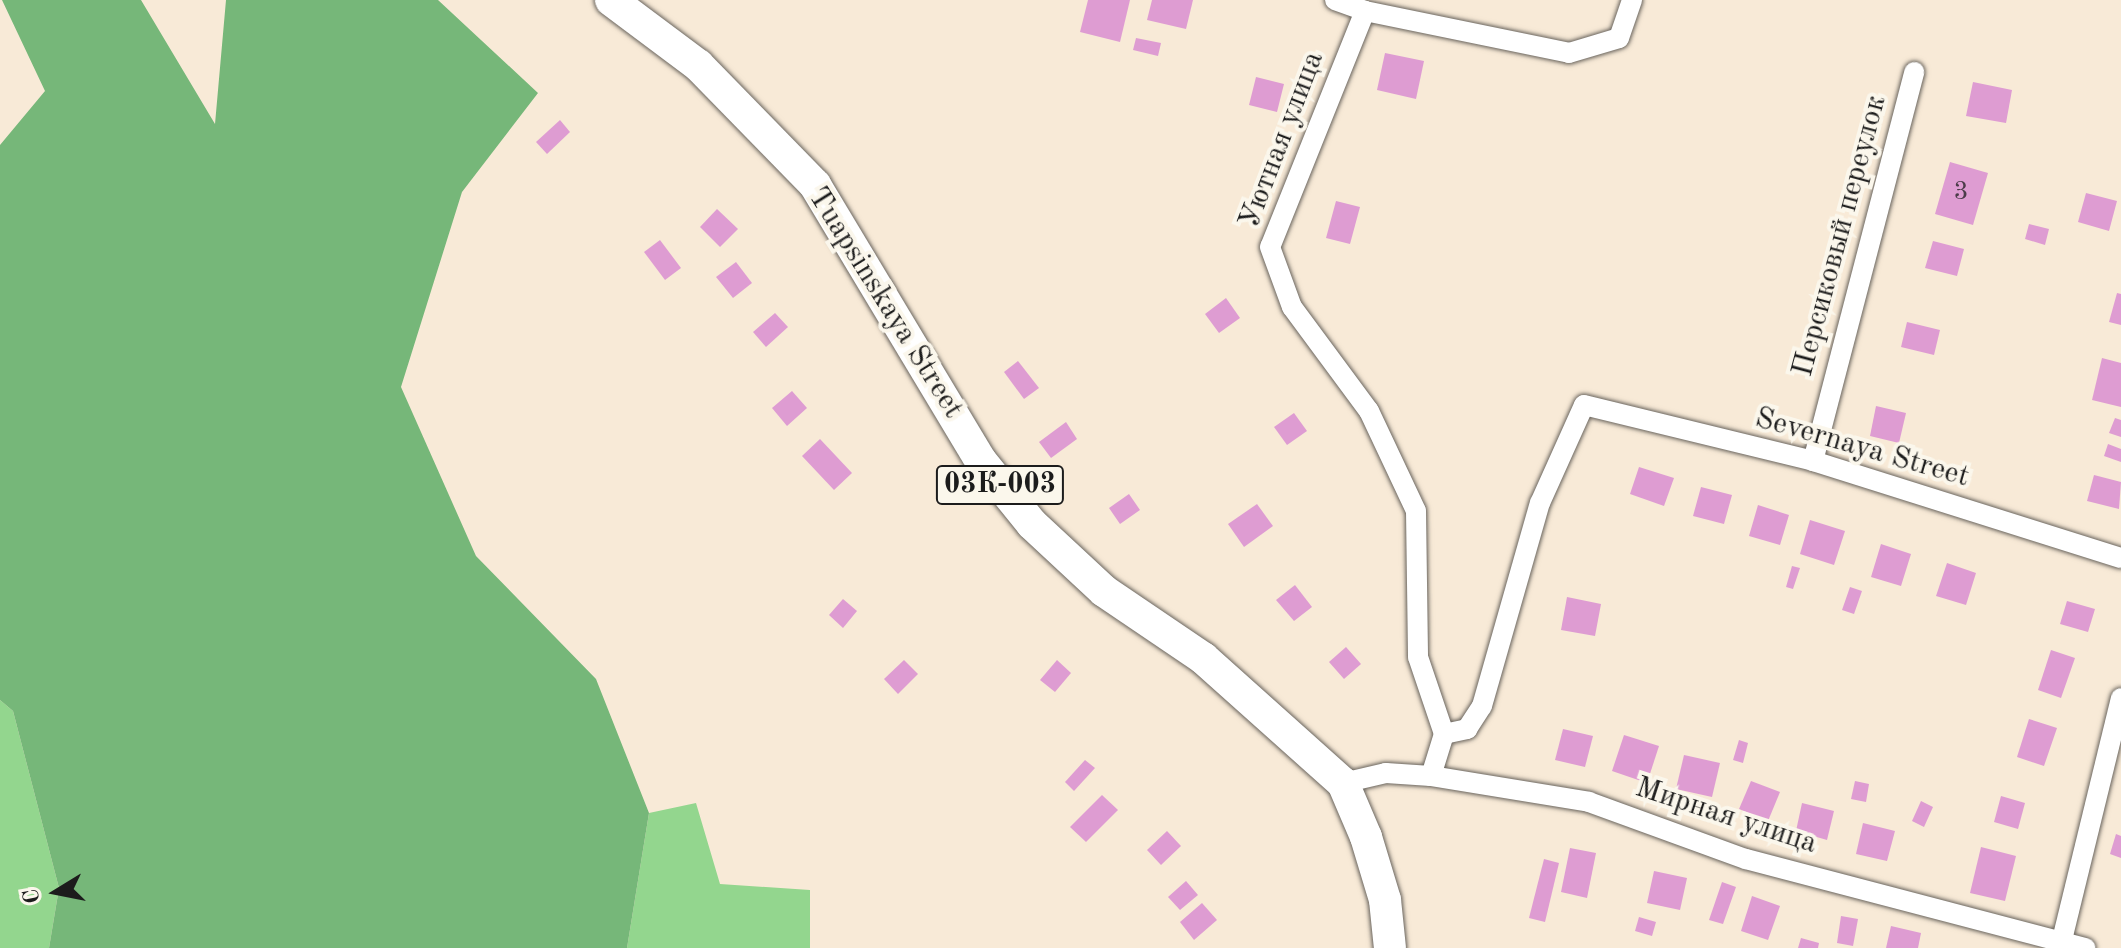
<!DOCTYPE html>
<meta charset="utf-8">
<style>
body{margin:0}
#map{position:relative;width:2121px;height:948px;overflow:hidden;background:#f8ead7;font-family:"Old Standard TT",serif}
div>[style]{position:absolute}
[style*='--x']{left:calc(var(--x)*1px);top:calc(var(--y)*1px);width:calc(var(--w)*1px);rotate:calc(var(--a)*1deg)}
.green>*{inset:0;background:#93d68e}
.forest>*{inset:0;background:#76b779}
.building>*{inset:0;background:#de9cd2}
.roads{filter:drop-shadow(0 0 2px #69645d) drop-shadow(0 0 2px #69645d)}
.minor>*{height:20px;margin:-10px;padding:0 10px;transform-origin:10px;border-radius:10px;background:#fff}
.primary>*{height:32px;margin:-16px;padding:0 16px;transform-origin:16px;border-radius:16px;background:#fff}
span{translate:-50% -50%;white-space:nowrap;text-align:center;line-height:1.15;-webkit-text-stroke:8px #fbf7ec;paint-order:stroke}
.number-label{font-size:26px;color:#4c3c4a}
.number-label span{-webkit-text-stroke-width:0}
.shield-label span{padding:2px 6px;background:#fbf7ec;border:2px solid;border-radius:6px;-webkit-text-stroke-width:0}
.shield-label{font-size:28px;color:#1c1c1c;font-weight:700}
.street-label{font-size:30px;color:#1c1c1c}
.north{position:absolute;left:16px;top:852px;width:80px;height:80px;-webkit-text-stroke:6px #fbf7ec;paint-order:stroke;rotate:260deg;font-size:22px;font-weight:700;line-height:32px;text-align:center;color:#1c1c1c}
.north::after{content:'';display:block;margin:auto;width:28px;height:36px;background:#1c1c1c;clip-path:polygon(50% 0,100% 100%,50% 72%,0 100%)}
</style>
<div id="map">
<div class="green">
<div style="clip-path:polygon(0 700px,13px 711px,59px 888px,49px 948px,0 948px)"></div>
<div style="clip-path:polygon(696px 803px,720px 884px,810px 890px,810px 948px,627px 948px,649px 813px)"></div>
</div>
<div class="forest">
<div style="clip-path:polygon(2px 0,141px 0,215px 124px,226px 0,438px 0,538px 93px,462px 192px,401px 387px,476px 556px,596px 679px,649px 813px,627px 948px,49px 948px,59px 888px,13px 711px,0 700px,0 145px,45px 91px)"></div>
</div>
<div class="building">
<div style="clip-path:polygon(1088px 0,1130px 0,1120px 42px,1080px 32px)"></div>
<div style="clip-path:polygon(1152px 0,1193px 0,1186px 29px,1147px 20px)"></div>
<div style="clip-path:polygon(1136px 38px,1161px 43px,1158px 56px,1133px 50px)"></div>
<div style="clip-path:polygon(1385px 53px,1424px 61px,1416px 99px,1377px 90px)"></div>
<div style="clip-path:polygon(1256px 77px,1284px 84px,1277px 112px,1249px 105px)"></div>
<div style="clip-path:polygon(1973px 82px,2012px 90px,2006px 123px,1966px 116px)"></div>
<div style="clip-path:polygon(560px 120px,570px 132px,547px 154px,536px 142px)"></div>
<div style="clip-path:polygon(1950px 162px,1988px 173px,1973px 225px,1935px 214px)"></div>
<div style="clip-path:polygon(2086px 193px,2117px 201px,2109px 231px,2078px 222px)"></div>
<div style="clip-path:polygon(1336px 201px,1360px 207px,1350px 244px,1326px 238px)"></div>
<div style="clip-path:polygon(717px 209px,738px 229px,720px 247px,700px 227px)"></div>
<div style="clip-path:polygon(2029px 224px,2049px 229px,2045px 245px,2025px 239px)"></div>
<div style="clip-path:polygon(660px 240px,681px 268px,665px 280px,644px 252px)"></div>
<div style="clip-path:polygon(1933px 241px,1964px 249px,1957px 276px,1925px 268px)"></div>
<div style="clip-path:polygon(736px 262px,752px 283px,733px 298px,716px 277px)"></div>
<div style="clip-path:polygon(2117px 293px,2121px 294px,2121px 325px,2109px 322px)"></div>
<div style="clip-path:polygon(1226px 298px,1240px 318px,1219px 333px,1205px 314px)"></div>
<div style="clip-path:polygon(775px 313px,788px 327px,766px 347px,753px 332px)"></div>
<div style="clip-path:polygon(1907px 322px,1940px 330px,1934px 355px,1901px 347px)"></div>
<div style="clip-path:polygon(2102px 358px,2121px 363px,2121px 407px,2092px 400px)"></div>
<div style="clip-path:polygon(1018px 361px,1039px 388px,1024px 399px,1004px 372px)"></div>
<div style="clip-path:polygon(792px 391px,807px 408px,787px 426px,772px 408px)"></div>
<div style="clip-path:polygon(1876px 406px,1906px 413px,1899px 443px,1870px 436px)"></div>
<div style="clip-path:polygon(1294px 413px,1307px 431px,1287px 445px,1274px 427px)"></div>
<div style="clip-path:polygon(2115px 418px,2121px 420px,2121px 437px,2109px 433px)"></div>
<div style="clip-path:polygon(1066px 422px,1077px 439px,1051px 458px,1039px 442px)"></div>
<div style="clip-path:polygon(820px 439px,852px 473px,834px 490px,802px 456px)"></div>
<div style="clip-path:polygon(2108px 444px,2121px 449px,2121px 462px,2104px 456px)"></div>
<div style="clip-path:polygon(1639px 467px,1674px 478px,1664px 506px,1630px 494px)"></div>
<div style="clip-path:polygon(2094px 475px,2121px 482px,2119px 509px,2087px 501px)"></div>
<div style="clip-path:polygon(1701px 487px,1732px 495px,1724px 524px,1693px 516px)"></div>
<div style="clip-path:polygon(1129px 494px,1140px 510px,1120px 524px,1109px 508px)"></div>
<div style="clip-path:polygon(1257px 504px,1273px 526px,1244px 547px,1228px 524px)"></div>
<div style="clip-path:polygon(1758px 505px,1789px 515px,1780px 545px,1749px 536px)"></div>
<div style="clip-path:polygon(1810px 520px,1845px 531px,1834px 565px,1800px 554px)"></div>
<div style="clip-path:polygon(1881px 544px,1911px 554px,1901px 586px,1871px 577px)"></div>
<div style="clip-path:polygon(1947px 563px,1976px 573px,1966px 605px,1936px 596px)"></div>
<div style="clip-path:polygon(1792px 566px,1800px 568px,1793px 589px,1786px 587px)"></div>
<div style="clip-path:polygon(1295px 585px,1312px 607px,1294px 621px,1276px 600px)"></div>
<div style="clip-path:polygon(1850px 587px,1862px 591px,1854px 614px,1842px 610px)"></div>
<div style="clip-path:polygon(1567px 597px,1601px 604px,1595px 636px,1561px 630px)"></div>
<div style="clip-path:polygon(843px 599px,857px 611px,843px 628px,829px 615px)"></div>
<div style="clip-path:polygon(2067px 601px,2095px 609px,2088px 632px,2060px 624px)"></div>
<div style="clip-path:polygon(1346px 647px,1361px 664px,1344px 679px,1329px 662px)"></div>
<div style="clip-path:polygon(2051px 650px,2075px 658px,2061px 698px,2038px 690px)"></div>
<div style="clip-path:polygon(904px 660px,918px 674px,898px 694px,884px 679px)"></div>
<div style="clip-path:polygon(1057px 660px,1071px 673px,1055px 692px,1040px 680px)"></div>
<div style="clip-path:polygon(2029px 719px,2057px 728px,2044px 766px,2017px 757px)"></div>
<div style="clip-path:polygon(1563px 729px,1593px 736px,1585px 767px,1555px 760px)"></div>
<div style="clip-path:polygon(1624px 735px,1659px 746px,1647px 783px,1612px 771px)"></div>
<div style="clip-path:polygon(1739px 740px,1748px 743px,1743px 763px,1733px 760px)"></div>
<div style="clip-path:polygon(1684px 755px,1720px 763px,1712px 797px,1676px 789px)"></div>
<div style="clip-path:polygon(1085px 760px,1095px 768px,1074px 791px,1065px 782px)"></div>
<div style="clip-path:polygon(1751px 781px,1780px 792px,1768px 821px,1739px 809px)"></div>
<div style="clip-path:polygon(1855px 781px,1869px 784px,1866px 802px,1851px 799px)"></div>
<div style="clip-path:polygon(1102px 795px,1118px 810px,1086px 842px,1070px 827px)"></div>
<div style="clip-path:polygon(2001px 796px,2025px 803px,2018px 829px,1994px 822px)"></div>
<div style="clip-path:polygon(1921px 801px,1933px 807px,1924px 827px,1912px 821px)"></div>
<div style="clip-path:polygon(1802px 803px,1834px 811px,1827px 840px,1796px 831px)"></div>
<div style="clip-path:polygon(1863px 823px,1895px 831px,1887px 861px,1856px 854px)"></div>
<div style="clip-path:polygon(1167px 831px,1181px 846px,1161px 865px,1147px 850px)"></div>
<div style="clip-path:polygon(2116px 834px,2121px 836px,2121px 858px,2110px 854px)"></div>
<div style="clip-path:polygon(1981px 847px,2016px 856px,2005px 901px,1970px 893px)"></div>
<div style="clip-path:polygon(1570px 848px,1596px 853px,1587px 898px,1561px 892px)"></div>
<div style="clip-path:polygon(1544px 859px,1559px 863px,1545px 922px,1529px 918px)"></div>
<div style="clip-path:polygon(1654px 871px,1687px 878px,1680px 910px,1647px 903px)"></div>
<div style="clip-path:polygon(1186px 881px,1198px 895px,1180px 910px,1168px 897px)"></div>
<div style="clip-path:polygon(1722px 882px,1736px 887px,1723px 924px,1709px 920px)"></div>
<div style="clip-path:polygon(1752px 896px,1780px 906px,1768px 940px,1741px 931px)"></div>
<div style="clip-path:polygon(1202px 903px,1217px 920px,1194px 940px,1180px 922px)"></div>
<div style="clip-path:polygon(1841px 916px,1858px 919px,1853px 946px,1837px 943px)"></div>
<div style="clip-path:polygon(1639px 917px,1656px 922px,1652px 936px,1635px 931px)"></div>
<div style="clip-path:polygon(1891px 926px,1921px 933px,1918px 948px,1886px 948px)"></div>
<div style="clip-path:polygon(1801px 938px,1819px 943px,1818px 948px,1798px 948px)"></div>
</div>
<div class="roads">
<div class="minor">
<div style="--x:1335;--y:0;--w:32;--a:20"></div>
<div style="--x:1365;--y:11;--w:208;--a:11.6"></div>
<div style="--x:1569;--y:53;--w:52;--a:-16.7"></div>
<div style="--x:1619;--y:38;--w:40;--a:-71.1"></div>
<div style="--x:1365;--y:11;--w:254;--a:111.9"></div>
<div style="--x:1270;--y:247;--w:64;--a:69.9"></div>
<div style="--x:1292;--y:307;--w:129;--a:53.5"></div>
<div style="--x:1369;--y:411;--w:110;--a:64.8"></div>
<div style="--x:1416;--y:511;--w:146;--a:89.2"></div>
<div style="--x:1418;--y:657;--w:81;--a:71.3"></div>
<div style="--x:1444;--y:734;--w:44;--a:107.2"></div>
<div style="--x:1813;--y:461;--w:402;--a:-75.4"></div>
<div style="--x:1444;--y:734;--w:24;--a:-12"></div>
<div style="--x:1467;--y:729;--w:27;--a:-57"></div>
<div style="--x:1482;--y:706;--w:211;--a:-74.1"></div>
<div style="--x:1540;--y:503;--w:107;--a:-65.8"></div>
<div style="--x:1584;--y:405;--w:236;--a:13.7"></div>
<div style="--x:1813;--y:461;--w:323;--a:17.5"></div>
<div style="--x:1343;--y:783;--w:44;--a:-13.1"></div>
<div style="--x:1386;--y:773;--w:45;--a:3.8"></div>
<div style="--x:1431;--y:776;--w:160;--a:9.3"></div>
<div style="--x:1589;--y:802;--w:167;--a:20"></div>
<div style="--x:1746;--y:859;--w:351;--a:14.7"></div>
<div style="--x:2062;--y:940;--w:249;--a:-76.3"></div>
</div>
<div class="primary">
<div style="--x:611;--y:0;--w:109;--a:36.8"></div>
<div style="--x:698;--y:65;--w:168;--a:45.7"></div>
<div style="--x:815;--y:185;--w:322;--a:59"></div>
<div style="--x:981;--y:461;--w:81;--a:51"></div>
<div style="--x:1032;--y:524;--w:98;--a:42.9"></div>
<div style="--x:1104;--y:591;--w:120;--a:34.1"></div>
<div style="--x:1203;--y:658;--w:188;--a:41.8"></div>
<div style="--x:1343;--y:783;--w:59;--a:66.9"></div>
<div style="--x:1366;--y:837;--w:66;--a:73.2"></div>
<div style="--x:1385;--y:900;--w:48;--a:84.1"></div>
</div>
</div>
<div class="number-label">
<span style="left:1961px;top:193px">3</span>
</div>
<div class="shield-label">
<span style="left:1000px;top:485px">03К-003</span>
</div>
<div class="street-label">
<span style="left:1282px;top:140px;rotate:-69deg">Уютная улица</span>
<span style="left:1840px;top:236px;rotate:-75deg">Персиковый переулок</span>
<span style="left:885px;top:303px;rotate:58deg">Tuapsinskaya Street</span>
<span style="left:1862px;top:448px;rotate:16deg">Severnaya Street</span>
<span style="left:1726px;top:816px;rotate:18deg">Мирная улица</span>
</div>
<div class="north">С</div>
</div>
